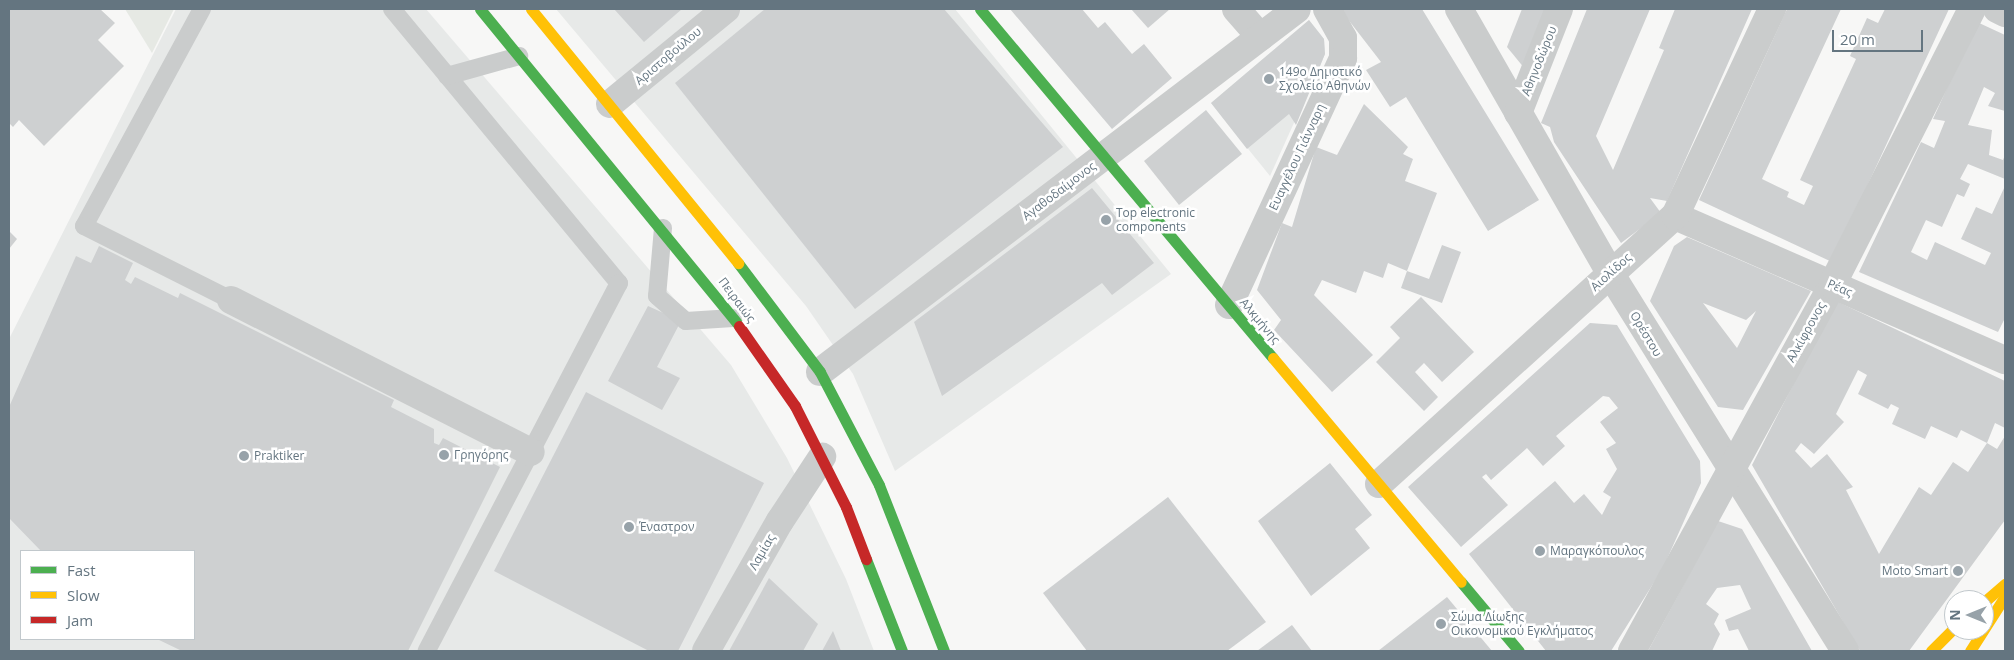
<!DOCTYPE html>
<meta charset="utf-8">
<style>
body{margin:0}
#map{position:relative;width:2014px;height:660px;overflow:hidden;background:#f7f7f6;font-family:"Open Sans",sans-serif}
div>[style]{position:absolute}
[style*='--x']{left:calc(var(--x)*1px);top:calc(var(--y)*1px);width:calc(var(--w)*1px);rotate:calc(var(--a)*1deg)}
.built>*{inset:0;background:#e7e9e8}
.green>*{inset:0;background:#e6e9e4}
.building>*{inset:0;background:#ced0d1}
.lane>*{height:18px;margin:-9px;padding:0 9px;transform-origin:9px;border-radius:9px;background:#cacccc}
.street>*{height:28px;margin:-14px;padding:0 14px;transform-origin:14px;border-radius:14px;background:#cacccc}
.fast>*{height:11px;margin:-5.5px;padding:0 5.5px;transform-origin:5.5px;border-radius:5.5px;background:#4caf50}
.slow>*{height:11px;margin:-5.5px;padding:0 5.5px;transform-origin:5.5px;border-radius:5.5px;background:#ffc107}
.jam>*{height:11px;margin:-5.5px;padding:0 5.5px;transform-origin:5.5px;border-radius:5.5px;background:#c62828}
.dots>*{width:14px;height:14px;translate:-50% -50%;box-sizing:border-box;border:2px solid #fff;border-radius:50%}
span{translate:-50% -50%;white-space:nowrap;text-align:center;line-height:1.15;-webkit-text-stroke:5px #fff;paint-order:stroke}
.street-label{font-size:12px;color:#647580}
.poi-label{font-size:12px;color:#647580}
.left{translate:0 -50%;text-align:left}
.right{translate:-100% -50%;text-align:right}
.frame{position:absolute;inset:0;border:10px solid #647580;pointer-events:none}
.legend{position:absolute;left:20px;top:550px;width:175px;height:90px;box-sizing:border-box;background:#fff;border:1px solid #c1c8cc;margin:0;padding:6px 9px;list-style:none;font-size:15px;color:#647580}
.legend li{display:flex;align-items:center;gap:10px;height:25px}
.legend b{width:25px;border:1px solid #c1c8cc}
.north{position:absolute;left:1944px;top:590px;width:50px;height:50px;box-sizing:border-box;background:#fff;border:1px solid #c1c8cc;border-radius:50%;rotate:270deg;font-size:14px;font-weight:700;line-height:20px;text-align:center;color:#647580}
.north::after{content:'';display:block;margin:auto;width:18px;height:22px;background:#97a2a9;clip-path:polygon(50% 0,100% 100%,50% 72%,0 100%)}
.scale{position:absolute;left:1832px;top:30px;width:91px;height:22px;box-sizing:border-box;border:2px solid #647580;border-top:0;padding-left:6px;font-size:15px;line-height:18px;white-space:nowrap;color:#647580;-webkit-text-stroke:4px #fff;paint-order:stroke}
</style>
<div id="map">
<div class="built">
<div style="clip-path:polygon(evenodd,176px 9px,426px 9px,731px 365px,787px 458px,846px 579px,874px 651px,9px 651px,9px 339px,176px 9px,21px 551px,194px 551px,194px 639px,21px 639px,21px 551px)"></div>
<div style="clip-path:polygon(556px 9px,955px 9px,1171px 274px,895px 471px,853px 374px,806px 306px)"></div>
<div style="clip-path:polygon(1309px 20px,1324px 39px,1325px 54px,1270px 176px,1211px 103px)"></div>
</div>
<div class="green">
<div style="clip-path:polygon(125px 9px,174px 9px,152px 53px)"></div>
</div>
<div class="building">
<div style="clip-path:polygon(9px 9px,100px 9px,115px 23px,98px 40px,124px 66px,44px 146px,19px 120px,13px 127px,9px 123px)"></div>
<div style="clip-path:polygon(614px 9px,682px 9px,644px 42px)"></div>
<div style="clip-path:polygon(765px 9px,944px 9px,1063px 147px,855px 309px,675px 83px)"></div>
<div style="clip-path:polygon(1010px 9px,1082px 9px,1098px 28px,1105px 22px,1132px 54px,1144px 44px,1172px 78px,1112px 129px)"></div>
<div style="clip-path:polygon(1131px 9px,1170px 9px,1148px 28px)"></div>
<div style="clip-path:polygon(1340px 9px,1422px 9px,1539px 200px,1488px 231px,1406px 97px,1390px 107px,1366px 70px,1381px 62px)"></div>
<div style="clip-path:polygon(1522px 9px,1549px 9px,1525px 69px,1507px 47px)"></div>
<div style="clip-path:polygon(1587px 9px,1650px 9px,1596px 136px,1613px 170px,1664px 50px,1659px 48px,1675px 9px,1752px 9px,1667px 201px,1650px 198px,1661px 213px,1621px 243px,1554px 142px,1550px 127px,1541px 123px)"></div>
<div style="clip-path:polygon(1787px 9px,1841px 9px,1762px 179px,1789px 192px,1787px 197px,1804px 205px,1813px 186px,1800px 180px,1856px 59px,1850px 56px,1867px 18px,1878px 23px,1885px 9px,1949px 9px,1832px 262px,1699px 200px)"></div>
<div style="clip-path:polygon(1309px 20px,1324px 39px,1325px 54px,1296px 125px,1289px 114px,1247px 149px,1211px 103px)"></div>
<div style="clip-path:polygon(1977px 22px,2005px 35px,2005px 111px,1988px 106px,1995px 93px,1984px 87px,1968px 125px,1992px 130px,1989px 155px,2003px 160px,2005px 155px,2005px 179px,1968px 164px,1960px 179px,1970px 184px,1964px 197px,1957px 194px,1942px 227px,1926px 220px,1911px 252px,1927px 260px,1935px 242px,1985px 265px,1991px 253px,1961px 239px,1976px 207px,1992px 214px,2005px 186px,2005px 318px,1998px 332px,1859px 272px,1921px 142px,1934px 148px,1945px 121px,1933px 119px)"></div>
<div style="clip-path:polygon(1364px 104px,1408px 147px,1403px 154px,1413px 159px,1405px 181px,1437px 193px,1407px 271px,1388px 263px,1383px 278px,1364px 271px,1356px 293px,1322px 280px,1314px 295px,1373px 355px,1332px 392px,1274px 330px,1281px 320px,1257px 290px,1282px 223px,1292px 227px,1316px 147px,1337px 155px)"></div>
<div style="clip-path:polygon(1206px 110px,1242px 154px,1179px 205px,1144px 161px)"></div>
<div style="clip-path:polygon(1092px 188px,1154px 263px,1112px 295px,1102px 283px,942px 396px,914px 322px)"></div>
<div style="clip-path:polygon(9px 231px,17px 239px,9px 249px)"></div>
<div style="clip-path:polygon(evenodd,1687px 237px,1811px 291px,1743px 410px,1718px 407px,1650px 301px,1674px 246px,1687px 237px,1703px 303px,1746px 320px,1756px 311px,1737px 348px,1703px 303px)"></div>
<div style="clip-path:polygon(1442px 245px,1461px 252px,1442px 303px,1401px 288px,1407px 271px,1429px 279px)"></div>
<div style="clip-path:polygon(99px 246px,133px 263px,125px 280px,131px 284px,135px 277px,178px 298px,180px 293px,394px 400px,391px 407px,434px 429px,434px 443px,439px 445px,443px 438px,500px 467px,408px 651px,182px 651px,157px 639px,194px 639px,194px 551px,41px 551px,9px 518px,9px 407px,76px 256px,91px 263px)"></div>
<div style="clip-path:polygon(1421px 297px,1474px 352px,1442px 382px,1424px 363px,1415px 372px,1438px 397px,1424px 411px,1376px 362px,1400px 338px,1390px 327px)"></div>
<div style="clip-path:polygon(evenodd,1836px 301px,2005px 381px,2005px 428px,1995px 423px,1987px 443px,1997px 449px,2005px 436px,2005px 520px,1909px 651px,1860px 651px,1752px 465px,1836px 301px,1858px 370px,1867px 375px,1858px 394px,1888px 409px,1891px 404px,1899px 408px,1892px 424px,1925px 439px,1931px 426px,1957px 438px,1961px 430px,1987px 443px,1968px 472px,1953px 462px,1931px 495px,1919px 487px,1879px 554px,1846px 490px,1853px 487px,1827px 454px,1811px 468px,1795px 451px,1801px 443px,1814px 454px,1844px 422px,1836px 414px,1858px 370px)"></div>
<div style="clip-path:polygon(648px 306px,681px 321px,657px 367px,680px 378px,662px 410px,608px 381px)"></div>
<div style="clip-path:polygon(1590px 323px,1617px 325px,1700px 461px,1701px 483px,1663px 568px,1611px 651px,1546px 651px,1469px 554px,1555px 481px,1574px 503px,1584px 494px,1602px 515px,1611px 497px,1603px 492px,1617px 469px,1606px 449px,1616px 443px,1600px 422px,1618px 408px,1609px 397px,1603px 396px,1556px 436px,1565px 446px,1543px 466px,1527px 448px,1491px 480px,1486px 474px,1482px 477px,1508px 505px,1461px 547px,1408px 487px)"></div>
<div style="clip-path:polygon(586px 392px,764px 483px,678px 651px,649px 651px,494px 571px)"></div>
<div style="clip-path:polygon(1330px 463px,1372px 515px,1355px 529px,1370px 548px,1311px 596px,1258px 521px)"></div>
<div style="clip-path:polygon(1168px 497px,1266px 622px,1227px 651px,1087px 651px,1043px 593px)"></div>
<div style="clip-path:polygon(1718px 521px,1742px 529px,1812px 651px,1749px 651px,1738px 629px,1729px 631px,1725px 620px,1751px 609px,1740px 585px,1717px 588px,1706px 604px,1719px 614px,1714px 624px,1720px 634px,1712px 651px,1648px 651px)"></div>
<div style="clip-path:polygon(769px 578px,818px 624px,803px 651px,729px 651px)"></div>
<div style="clip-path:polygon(1447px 597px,1492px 651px,1378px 651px)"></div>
<div style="clip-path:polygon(1292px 625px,1312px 651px,1257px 651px)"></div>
<div style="clip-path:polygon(833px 631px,841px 651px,822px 651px)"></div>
</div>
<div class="lane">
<div style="--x:202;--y:9;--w:247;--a:118.5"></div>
<div style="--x:84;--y:226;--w:165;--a:26.7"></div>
<div style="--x:392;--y:9;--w:356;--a:50.4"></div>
<div style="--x:619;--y:283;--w:415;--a:117.6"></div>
<div style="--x:447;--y:76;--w:75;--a:-15.5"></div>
<div style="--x:663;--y:228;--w:68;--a:95"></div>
<div style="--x:657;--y:296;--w:38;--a:41"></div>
<div style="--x:686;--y:321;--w:47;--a:-3.7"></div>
</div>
<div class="street">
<div style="--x:1236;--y:9;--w:37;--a:49"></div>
<div style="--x:1459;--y:9;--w:304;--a:60.2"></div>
<div style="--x:1610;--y:273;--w:445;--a:58.1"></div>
<div style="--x:1997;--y:9;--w:9;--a:27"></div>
<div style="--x:610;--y:104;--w:150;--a:-39.3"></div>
<div style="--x:1518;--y:113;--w:112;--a:-68.5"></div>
<div style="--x:1675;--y:216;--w:360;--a:23.6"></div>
<div style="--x:231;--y:300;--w:336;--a:26.9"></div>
<div style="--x:1229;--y:305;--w:272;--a:-65.2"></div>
<div style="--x:1343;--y:58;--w:20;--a:-90"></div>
<div style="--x:1343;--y:38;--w:33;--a:-119"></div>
<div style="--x:820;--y:372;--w:599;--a:-37.27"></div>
<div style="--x:1379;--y:484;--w:399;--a:-42.2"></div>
<div style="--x:1675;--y:216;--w:229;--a:-64.9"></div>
<div style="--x:706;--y:651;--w:150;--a:-60.4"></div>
<div style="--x:780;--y:521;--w:77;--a:-56.7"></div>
<div style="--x:1632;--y:651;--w:417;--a:-61.3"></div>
<div style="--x:1832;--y:285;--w:309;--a:-63.1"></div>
</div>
<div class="fast">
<div style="--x:480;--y:9;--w:409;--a:50.7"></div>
<div style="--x:980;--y:9;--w:456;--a:50"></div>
<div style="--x:738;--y:263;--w:136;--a:53"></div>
<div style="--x:820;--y:372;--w:127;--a:62.4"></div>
<div style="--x:879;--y:485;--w:178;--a:68.6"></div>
<div style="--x:866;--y:559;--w:99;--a:68.6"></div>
<div style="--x:1461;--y:582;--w:90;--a:50"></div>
</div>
<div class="slow">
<div style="--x:531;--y:9;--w:328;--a:50.8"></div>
<div style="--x:1273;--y:358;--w:292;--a:50"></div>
<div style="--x:1984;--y:602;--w:28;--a:-41"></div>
<div style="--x:1931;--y:651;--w:33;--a:-45"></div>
<div style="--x:1970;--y:651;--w:65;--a:-57.5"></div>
</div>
<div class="jam">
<div style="--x:739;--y:326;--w:98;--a:55"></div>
<div style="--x:795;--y:406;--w:113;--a:63.2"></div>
<div style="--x:846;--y:507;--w:56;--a:69"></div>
</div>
<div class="dots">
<div style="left:1269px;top:79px;background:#97a2a9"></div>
<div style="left:1106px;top:220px;background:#97a2a9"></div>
<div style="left:444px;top:455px;background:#97a2a9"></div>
<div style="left:244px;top:456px;background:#97a2a9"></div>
<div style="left:629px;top:527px;background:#97a2a9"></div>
<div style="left:1540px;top:551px;background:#97a2a9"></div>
<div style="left:1958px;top:571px;background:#97a2a9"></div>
<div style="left:1441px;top:624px;background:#97a2a9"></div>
</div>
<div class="street-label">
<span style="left:668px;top:56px;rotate:-40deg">Αριστοβούλου</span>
<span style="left:1539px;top:61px;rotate:-68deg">Αθηνοδώρου</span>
<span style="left:1297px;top:157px;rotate:-65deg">Ευαγγέλου Γιάνναρη</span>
<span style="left:1059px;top:191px;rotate:-37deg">Αγαθοδαίμονος</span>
<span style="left:1611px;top:272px;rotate:-42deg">Αιολίδος</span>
<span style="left:1840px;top:288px;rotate:23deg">Ρέας</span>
<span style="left:737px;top:300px;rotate:53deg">Πειραιώς</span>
<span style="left:1260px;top:321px;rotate:50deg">Αλκμήνης</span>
<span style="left:1806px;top:332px;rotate:-61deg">Αλκίφρονος</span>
<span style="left:1646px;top:334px;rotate:59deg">Ορέστου</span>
<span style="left:762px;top:552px;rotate:-60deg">Λαμίας</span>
</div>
<div class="poi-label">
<span class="left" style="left:1279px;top:79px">149ο Δημοτικό<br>Σχολείο Αθηνών</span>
<span class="left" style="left:1116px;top:220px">Top electronic<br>components</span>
<span class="left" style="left:454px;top:455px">Γρηγόρης</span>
<span class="left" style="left:254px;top:456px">Praktiker</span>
<span class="left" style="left:639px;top:527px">Έναστρον</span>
<span class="left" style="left:1550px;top:551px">Μαραγκόπουλος</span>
<span class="right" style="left:1948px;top:571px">Moto Smart</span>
<span class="left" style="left:1451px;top:624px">Σώμα Δίωξης<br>Οικονομικού Εγκλήματος</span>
</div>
<div class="frame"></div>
<ul class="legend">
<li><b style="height:6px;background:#4caf50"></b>Fast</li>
<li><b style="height:6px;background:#ffc107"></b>Slow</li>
<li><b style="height:6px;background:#c62828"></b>Jam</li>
</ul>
<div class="north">N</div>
<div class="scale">20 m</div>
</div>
